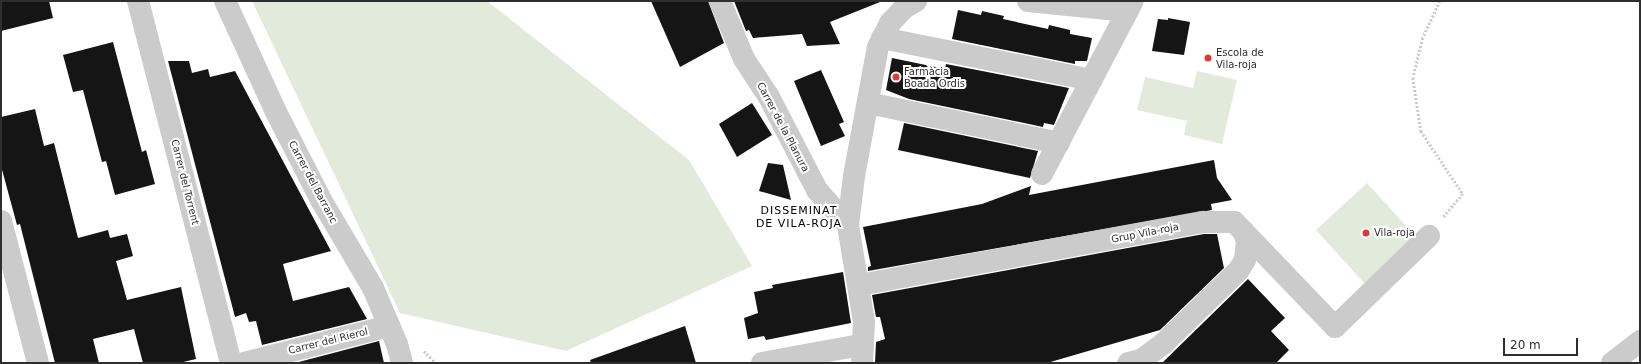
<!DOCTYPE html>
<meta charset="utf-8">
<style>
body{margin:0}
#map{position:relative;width:1641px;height:364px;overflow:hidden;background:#fff;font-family:"DejaVu Sans",sans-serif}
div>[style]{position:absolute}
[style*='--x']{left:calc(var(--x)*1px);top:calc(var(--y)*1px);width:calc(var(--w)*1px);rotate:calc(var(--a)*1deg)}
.green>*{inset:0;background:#e2eadc}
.building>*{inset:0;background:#151515}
.path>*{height:2.5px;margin-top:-1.25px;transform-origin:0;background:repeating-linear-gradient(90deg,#cbcbcb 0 2px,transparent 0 4px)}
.street>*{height:22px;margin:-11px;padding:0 11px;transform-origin:11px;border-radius:11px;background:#cbcbcb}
.dots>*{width:11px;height:11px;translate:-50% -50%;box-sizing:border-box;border:2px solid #fff;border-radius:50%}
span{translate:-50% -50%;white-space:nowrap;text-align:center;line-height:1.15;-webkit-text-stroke:4px #fff;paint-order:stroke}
.poi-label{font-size:10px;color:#2e2e2e}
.left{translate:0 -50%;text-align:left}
.street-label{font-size:10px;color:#2e2e2e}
.neighbourhood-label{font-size:11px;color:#000;letter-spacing:1px}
.frame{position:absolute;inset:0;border:2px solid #2e2e2e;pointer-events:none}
.scale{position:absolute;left:1503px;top:338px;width:75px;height:18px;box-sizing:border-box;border:2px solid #2e2e2e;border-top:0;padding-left:5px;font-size:12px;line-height:14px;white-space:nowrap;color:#2e2e2e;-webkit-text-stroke:3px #fff;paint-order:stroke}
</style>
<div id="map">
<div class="green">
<div style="clip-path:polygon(252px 1px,487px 1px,689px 160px,752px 266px,566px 351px,400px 313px)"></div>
<div style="clip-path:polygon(1197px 71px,1237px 80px,1222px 144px,1184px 135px,1187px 121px,1137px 110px,1145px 77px,1193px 88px)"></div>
<div style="clip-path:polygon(1367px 183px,1416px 237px,1365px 284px,1316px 230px)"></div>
</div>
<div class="building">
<div style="clip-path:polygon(1px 1px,49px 1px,53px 18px,1px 31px)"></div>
<div style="clip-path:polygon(651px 1px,708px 1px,724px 43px,680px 67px)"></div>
<div style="clip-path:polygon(734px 1px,880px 1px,880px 2px,830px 22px,840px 44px,807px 46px,802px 34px,753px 38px,749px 30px,746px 31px)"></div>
<div style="clip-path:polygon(958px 10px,981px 15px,982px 11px,1004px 16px,1003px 19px,1048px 29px,1049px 25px,1070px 30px,1070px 34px,1092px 38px,1087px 61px,1075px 61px,1075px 64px,952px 39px)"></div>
<div style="clip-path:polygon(1168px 18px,1190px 22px,1184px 55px,1152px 51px,1158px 19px,1168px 20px)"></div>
<div style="clip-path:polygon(113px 42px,142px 152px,146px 150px,155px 184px,115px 195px,106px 161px,102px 162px,83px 90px,73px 92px,63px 55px)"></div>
<div style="clip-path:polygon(892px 58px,945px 69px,946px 64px,1069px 88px,1054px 125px,1044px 123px,1043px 127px,909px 99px,886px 90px)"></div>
<div style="clip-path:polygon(168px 61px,189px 61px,192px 73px,208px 69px,210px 77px,235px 71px,331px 251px,283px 264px,293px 301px,349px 287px,367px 319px,262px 345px,256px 321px,249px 322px,246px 313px,235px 317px)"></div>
<div style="clip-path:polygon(821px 70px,844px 122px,839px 124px,845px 136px,821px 146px,794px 81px)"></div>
<div style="clip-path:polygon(752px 103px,772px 135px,737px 157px,719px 124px)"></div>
<div style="clip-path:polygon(35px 109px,44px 146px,54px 143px,78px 238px,108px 230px,110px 238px,127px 234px,133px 256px,116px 261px,127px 300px,181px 287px,196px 359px,179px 363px,143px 363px,134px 329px,93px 339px,99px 363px,55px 363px,20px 224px,17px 225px,1px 166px,1px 117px)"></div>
<div style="clip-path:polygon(904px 123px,1038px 151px,1030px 178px,898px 150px)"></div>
<div style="clip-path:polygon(1214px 160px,1217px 178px,1232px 200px,1211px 204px,1212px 210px,868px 271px,868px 267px,871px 266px,863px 227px,982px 204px,1031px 186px,1029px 195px)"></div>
<div style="clip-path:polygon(768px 163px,783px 165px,791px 200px,759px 191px)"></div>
<div style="clip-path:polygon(1204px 234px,1217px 234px,1224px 268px,1160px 330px,1047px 363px,875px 363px,876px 342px,885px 339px,880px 317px,876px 317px,872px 295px)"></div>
<div style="clip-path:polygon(843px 272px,851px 323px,766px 340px,764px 336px,748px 339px,744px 318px,758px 313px,754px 292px,773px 288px,772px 285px)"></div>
<div style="clip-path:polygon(1248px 279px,1285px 318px,1271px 331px,1289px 350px,1276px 363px,1162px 363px)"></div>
<div style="clip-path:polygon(685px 326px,696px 363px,591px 363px,590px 360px)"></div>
<div style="clip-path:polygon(379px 341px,384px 363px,295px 363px)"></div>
</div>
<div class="path">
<div style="--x:1440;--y:1;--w:41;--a:114.7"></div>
<div style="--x:1423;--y:38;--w:41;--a:104"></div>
<div style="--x:1413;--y:78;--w:54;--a:81.4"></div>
<div style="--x:1421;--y:131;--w:76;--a:56.3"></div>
<div style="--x:1463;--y:194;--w:31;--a:130"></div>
<div style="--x:424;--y:351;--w:17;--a:45"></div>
<div style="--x:495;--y:363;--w:1;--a:-45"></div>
</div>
<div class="street">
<div style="--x:138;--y:1;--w:374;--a:75.6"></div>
<div style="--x:225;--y:1;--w:122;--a:65.3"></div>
<div style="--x:276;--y:112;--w:99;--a:62.9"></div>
<div style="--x:321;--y:200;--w:102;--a:59.4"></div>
<div style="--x:373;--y:288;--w:61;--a:66.8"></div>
<div style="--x:397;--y:344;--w:20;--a:75"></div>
<div style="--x:720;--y:1;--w:63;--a:67.5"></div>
<div style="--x:744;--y:59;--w:45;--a:56.7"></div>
<div style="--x:769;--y:97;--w:105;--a:62.7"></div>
<div style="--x:817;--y:190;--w:47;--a:48.5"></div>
<div style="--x:1028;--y:1;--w:100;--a:5.7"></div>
<div style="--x:882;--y:38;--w:214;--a:11.3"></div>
<div style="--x:868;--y:103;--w:195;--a:11.8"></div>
<div style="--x:1042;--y:174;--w:195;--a:-62.3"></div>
<div style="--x:1;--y:221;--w:147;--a:75.4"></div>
<div style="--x:1243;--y:231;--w:133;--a:46.2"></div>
<div style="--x:1335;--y:327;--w:131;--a:-44.1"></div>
<div style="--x:859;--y:285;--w:350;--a:-10.4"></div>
<div style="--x:1203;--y:222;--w:31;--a:0"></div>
<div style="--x:1234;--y:222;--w:13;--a:45"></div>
<div style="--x:1243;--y:231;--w:11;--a:68"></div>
<div style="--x:1247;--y:241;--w:19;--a:96"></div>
<div style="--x:1245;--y:260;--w:13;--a:122"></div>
<div style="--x:1238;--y:271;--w:105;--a:135.8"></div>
<div style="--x:1163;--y:344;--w:27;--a:144"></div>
<div style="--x:1141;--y:360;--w:13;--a:167"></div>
<div style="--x:244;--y:363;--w:150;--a:-14.3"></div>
<div style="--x:762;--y:363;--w:101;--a:-10.3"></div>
<div style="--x:862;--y:363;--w:41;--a:-87.2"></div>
<div style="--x:864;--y:322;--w:98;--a:-99.4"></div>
<div style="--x:848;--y:225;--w:49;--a:-83"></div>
<div style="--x:854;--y:176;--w:131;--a:-79.5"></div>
<div style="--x:878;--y:47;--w:27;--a:-63"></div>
<div style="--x:890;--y:23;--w:21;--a:-47"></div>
<div style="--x:904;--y:8;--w:14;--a:-30"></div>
<div style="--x:1612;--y:363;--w:36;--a:-38"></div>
</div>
<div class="dots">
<div style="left:1208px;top:58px;background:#dd3937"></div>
<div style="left:896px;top:77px;background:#dd3937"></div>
<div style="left:1366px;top:233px;background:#dd3937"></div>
</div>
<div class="poi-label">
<span class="left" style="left:1216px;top:58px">Escola de<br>Vila-roja</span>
<span class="left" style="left:904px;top:77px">Farmàcia<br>Boada Ordis</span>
<span class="left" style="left:1374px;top:233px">Vila-roja</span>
</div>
<div class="street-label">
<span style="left:783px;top:127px;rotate:62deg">Carrer de la Planura</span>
<span style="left:185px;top:182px;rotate:76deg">Carrer del Torrent</span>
<span style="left:313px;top:182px;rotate:62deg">Carrer del Barranc</span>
<span style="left:1145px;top:233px;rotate:-11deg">Grup Vila-roja</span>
<span style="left:328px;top:341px;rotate:-14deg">Carrer del Rierol</span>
</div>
<div class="neighbourhood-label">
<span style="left:799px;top:218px">DISSEMINAT<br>DE VILA-ROJA</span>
</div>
<div class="frame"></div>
<div class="scale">20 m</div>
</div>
